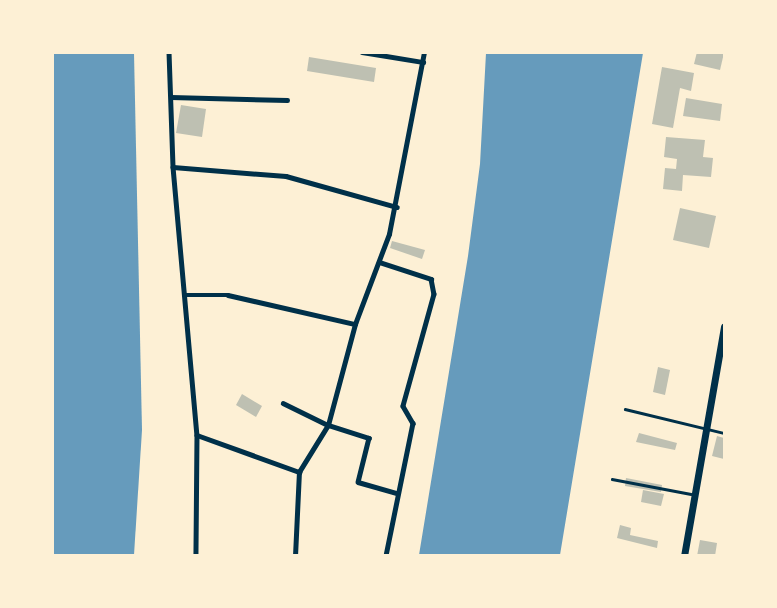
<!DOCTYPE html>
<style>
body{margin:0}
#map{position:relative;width:777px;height:608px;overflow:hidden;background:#fdf0d5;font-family:"IBM Plex Serif",serif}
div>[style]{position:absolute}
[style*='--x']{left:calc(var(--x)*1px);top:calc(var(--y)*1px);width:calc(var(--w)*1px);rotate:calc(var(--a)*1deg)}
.water>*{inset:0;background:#669bbc}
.building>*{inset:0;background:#bec0b2}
.service>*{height:2.5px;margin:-1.25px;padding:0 1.25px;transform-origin:1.25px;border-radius:1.25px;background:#003049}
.minor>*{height:4.5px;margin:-2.25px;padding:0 2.25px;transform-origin:2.25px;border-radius:2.25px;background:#003049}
.secondary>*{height:7px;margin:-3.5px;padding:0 3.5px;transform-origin:3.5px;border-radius:3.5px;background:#003049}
span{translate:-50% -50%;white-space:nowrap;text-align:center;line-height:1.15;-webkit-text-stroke:6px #fdf0d5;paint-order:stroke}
.frame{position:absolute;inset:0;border:54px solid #fdf0d5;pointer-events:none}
</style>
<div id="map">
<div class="water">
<div style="clip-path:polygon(52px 53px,134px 53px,142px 430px,134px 555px,53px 555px)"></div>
<div style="clip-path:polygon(486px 53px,643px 53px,560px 555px,419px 555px,468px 256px,480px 164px)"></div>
</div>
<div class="building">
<div style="clip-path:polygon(697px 52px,724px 53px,720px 70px,694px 64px)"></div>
<div style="clip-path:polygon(309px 57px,376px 68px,374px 82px,307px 71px)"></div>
<div style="clip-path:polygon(662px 67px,694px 73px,691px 91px,680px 88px,673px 128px,652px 124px)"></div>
<div style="clip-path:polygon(686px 98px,722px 104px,720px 121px,683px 116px)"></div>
<div style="clip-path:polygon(181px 105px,206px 109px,202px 137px,176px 133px)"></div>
<div style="clip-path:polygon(666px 137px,705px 140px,703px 157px,713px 158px,711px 177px,683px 175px,682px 191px,663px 189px,665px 168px,676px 169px,677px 159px,664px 157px)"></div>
<div style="clip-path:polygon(680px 208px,716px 216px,709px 248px,673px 240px)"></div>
<div style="clip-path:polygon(392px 241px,425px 250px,422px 259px,390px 248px)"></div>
<div style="clip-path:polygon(658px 367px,670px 370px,665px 395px,653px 392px)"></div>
<div style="clip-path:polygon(242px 394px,262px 406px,256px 417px,236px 405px)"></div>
<div style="clip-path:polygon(639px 433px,677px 443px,675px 450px,636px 442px)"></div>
<div style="clip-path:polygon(717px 436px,724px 438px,724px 459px,712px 456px)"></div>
<div style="clip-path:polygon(626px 478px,662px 485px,661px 492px,625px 486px)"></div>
<div style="clip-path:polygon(643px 490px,664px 494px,661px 506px,641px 502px)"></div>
<div style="clip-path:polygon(620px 525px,631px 528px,630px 535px,658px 541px,657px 548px,617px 538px)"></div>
<div style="clip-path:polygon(700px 540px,717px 543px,715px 556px,697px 556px)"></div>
</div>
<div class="service">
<div style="--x:625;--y:409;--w:102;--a:13.6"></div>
<div style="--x:612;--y:479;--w:80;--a:10.8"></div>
</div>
<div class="minor">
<div style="--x:169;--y:52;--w:115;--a:88"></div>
<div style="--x:173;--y:167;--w:269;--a:84.9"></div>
<div style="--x:197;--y:435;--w:121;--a:90.5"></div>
<div style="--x:362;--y:52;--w:62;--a:9.3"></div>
<div style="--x:171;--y:97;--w:116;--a:1.5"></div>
<div style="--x:173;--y:167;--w:113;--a:4.6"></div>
<div style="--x:286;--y:176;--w:115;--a:15.6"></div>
<div style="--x:379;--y:262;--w:55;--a:18.1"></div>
<div style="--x:431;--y:279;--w:15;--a:79"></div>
<div style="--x:434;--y:294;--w:116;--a:105.5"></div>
<div style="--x:403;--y:406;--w:20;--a:60"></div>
<div style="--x:413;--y:423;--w:136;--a:101.5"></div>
<div style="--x:184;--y:295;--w:44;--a:0"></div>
<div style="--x:228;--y:295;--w:130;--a:12.9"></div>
<div style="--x:283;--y:403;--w:50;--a:26.1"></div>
<div style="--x:328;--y:425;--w:43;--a:17.6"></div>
<div style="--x:369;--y:438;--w:45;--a:104"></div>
<div style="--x:358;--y:482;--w:40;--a:16"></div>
<div style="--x:197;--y:435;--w:109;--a:19.9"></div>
<div style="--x:295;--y:556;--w:84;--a:-87.3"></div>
<div style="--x:299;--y:472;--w:55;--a:-58.3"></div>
<div style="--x:328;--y:425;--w:105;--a:-75"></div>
<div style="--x:355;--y:324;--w:96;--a:-69.3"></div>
<div style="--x:389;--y:234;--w:185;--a:-79.1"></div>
</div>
<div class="secondary">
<div style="--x:684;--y:556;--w:233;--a:-80.1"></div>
</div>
<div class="frame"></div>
</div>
